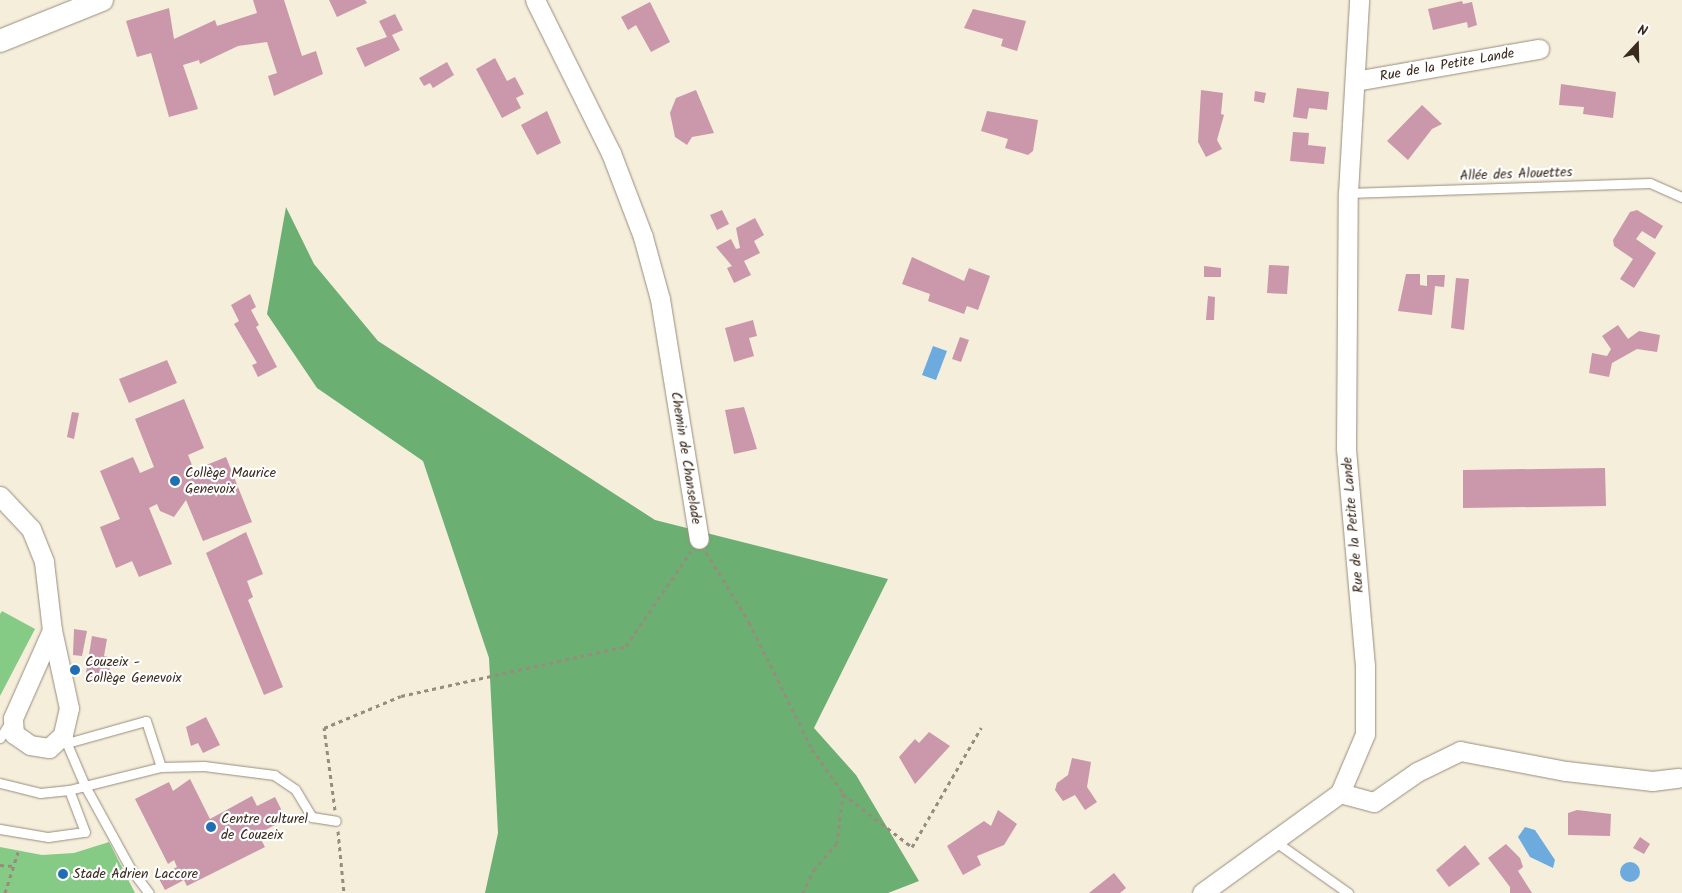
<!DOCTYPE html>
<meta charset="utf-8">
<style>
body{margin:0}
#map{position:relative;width:1682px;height:893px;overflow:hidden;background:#f5eedb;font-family:Kalam,sans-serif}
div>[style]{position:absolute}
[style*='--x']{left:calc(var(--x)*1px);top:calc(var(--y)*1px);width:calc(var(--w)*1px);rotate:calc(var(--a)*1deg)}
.green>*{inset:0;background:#86cb85}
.forest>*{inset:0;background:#6caf72}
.water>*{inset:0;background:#6dabdf}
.round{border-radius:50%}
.building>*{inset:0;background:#ca97ab}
.path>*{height:3px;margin-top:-1.5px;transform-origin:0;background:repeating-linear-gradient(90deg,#988c7c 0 4px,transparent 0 8px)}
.roads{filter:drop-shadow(0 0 1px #988c7c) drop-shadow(0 0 1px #988c7c)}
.service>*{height:9px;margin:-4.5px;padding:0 4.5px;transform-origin:4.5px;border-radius:4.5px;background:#fff}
.minor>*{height:19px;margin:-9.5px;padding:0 9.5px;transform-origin:9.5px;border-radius:9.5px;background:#fff}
.tertiary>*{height:22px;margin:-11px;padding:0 11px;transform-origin:11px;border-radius:11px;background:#fff}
.dots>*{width:14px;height:14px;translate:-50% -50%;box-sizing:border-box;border:2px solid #fff;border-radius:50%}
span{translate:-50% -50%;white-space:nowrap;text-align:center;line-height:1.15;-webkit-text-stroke:4.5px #fff;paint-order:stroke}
.street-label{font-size:14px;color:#3b2a1e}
.poi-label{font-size:14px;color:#3b2a1e}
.left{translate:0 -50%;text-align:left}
.north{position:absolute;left:1612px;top:20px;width:50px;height:50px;-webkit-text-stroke:4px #fff;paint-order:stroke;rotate:21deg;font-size:14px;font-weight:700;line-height:20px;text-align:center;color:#3b2a1e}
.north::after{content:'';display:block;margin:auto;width:18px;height:22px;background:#3b2a1e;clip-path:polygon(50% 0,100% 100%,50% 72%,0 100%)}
</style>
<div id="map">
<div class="green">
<div style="clip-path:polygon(2px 611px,35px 629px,0 696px,0 614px)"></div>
<div style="clip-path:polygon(109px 842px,135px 893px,0 893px,0 847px,42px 855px,74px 853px)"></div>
</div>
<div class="forest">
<div style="clip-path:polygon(286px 207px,314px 264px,378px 341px,655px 520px,888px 579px,814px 728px,856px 775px,919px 881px,888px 893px,485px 893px,498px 833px,489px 658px,423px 461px,317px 388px,267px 314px)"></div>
</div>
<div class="water">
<div style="clip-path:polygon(933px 346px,947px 351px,936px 380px,922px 375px)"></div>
<div style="clip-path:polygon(1525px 827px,1535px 830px,1555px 860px,1553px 868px,1530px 857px,1518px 837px)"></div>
<div class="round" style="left:1620px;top:862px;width:20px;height:20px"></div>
</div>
<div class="building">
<div style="clip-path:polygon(253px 0,284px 0,302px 56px,316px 51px,323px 74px,274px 96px,268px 76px,277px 73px,267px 42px,238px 46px,200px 64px,199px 60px,183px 65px,198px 109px,169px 117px,151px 53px,137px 57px,126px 21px,169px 8px,174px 39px,215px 20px,217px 26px,257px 13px)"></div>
<div style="clip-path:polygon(329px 0,365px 0,367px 3px,337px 17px)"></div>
<div style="clip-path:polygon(1462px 1px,1463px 4px,1472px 2px,1477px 25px,1468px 28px,1467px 22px,1433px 30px,1428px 9px)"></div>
<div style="clip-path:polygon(650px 2px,670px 42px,651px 52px,636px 25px,628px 30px,621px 17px)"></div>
<div style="clip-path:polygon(973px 9px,1026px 21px,1017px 51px,1001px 46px,1003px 39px,964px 28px)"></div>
<div style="clip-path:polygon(395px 14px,403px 30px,392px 35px,400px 50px,365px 67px,356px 48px,387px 37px,379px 21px)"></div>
<div style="clip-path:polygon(495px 58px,507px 81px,515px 77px,524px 94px,516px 98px,521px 108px,502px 118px,476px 69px)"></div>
<div style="clip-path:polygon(447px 62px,454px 75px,433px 88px,430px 83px,424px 86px,419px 78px)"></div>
<div style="clip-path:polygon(1561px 84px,1616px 92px,1613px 118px,1583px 114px,1584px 107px,1559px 105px)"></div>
<div style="clip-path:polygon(1297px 88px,1329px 92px,1327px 110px,1309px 108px,1307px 119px,1293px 117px)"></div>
<div style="clip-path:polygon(696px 90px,714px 133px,692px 137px,687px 145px,675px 137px,670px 113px,676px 98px)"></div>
<div style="clip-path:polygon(1201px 90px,1223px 93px,1221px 114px,1224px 115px,1217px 140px,1222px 149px,1206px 157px,1198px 142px)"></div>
<div style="clip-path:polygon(1255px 91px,1266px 93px,1264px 103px,1254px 101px)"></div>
<div style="clip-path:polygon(1422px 105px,1442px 124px,1432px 129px,1408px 160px,1387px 141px)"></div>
<div style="clip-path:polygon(547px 111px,561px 143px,537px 155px,521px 125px)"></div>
<div style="clip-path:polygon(987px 111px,1038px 120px,1033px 151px,1028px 155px,1005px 148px,1008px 139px,981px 131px)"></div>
<div style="clip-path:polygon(1293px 132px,1309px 133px,1308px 145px,1326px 147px,1324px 164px,1290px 161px)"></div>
<div style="clip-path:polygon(722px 210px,729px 224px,717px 230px,710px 215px)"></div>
<div style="clip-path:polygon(1637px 210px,1663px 226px,1655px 239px,1642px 231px,1636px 239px,1656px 253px,1634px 288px,1620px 279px,1633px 259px,1614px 246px,1613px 240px,1630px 212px)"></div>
<div style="clip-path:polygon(755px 218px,764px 235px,754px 241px,760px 253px,744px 261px,751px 275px,734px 283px,727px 268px,732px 266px,716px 247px,731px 239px,736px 249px,740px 248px,736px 228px)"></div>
<div style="clip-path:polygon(912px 257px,964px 281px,969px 268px,990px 276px,978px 310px,967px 306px,964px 314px,928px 301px,930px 294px,902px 284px)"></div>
<div style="clip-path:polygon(1269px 265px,1289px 266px,1287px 294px,1267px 293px)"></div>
<div style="clip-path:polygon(1204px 266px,1221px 268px,1221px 277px,1204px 277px)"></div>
<div style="clip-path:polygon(1406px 274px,1420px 274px,1420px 285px,1427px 286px,1427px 275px,1445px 275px,1444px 287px,1435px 286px,1432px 315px,1398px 311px)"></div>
<div style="clip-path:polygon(1456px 278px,1469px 279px,1464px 330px,1451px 328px)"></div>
<div style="clip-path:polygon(250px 294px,256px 307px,251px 310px,259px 325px,256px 327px,277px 367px,258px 377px,252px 365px,257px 363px,234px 324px,239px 321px,231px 305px)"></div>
<div style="clip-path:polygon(1208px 296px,1215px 297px,1214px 320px,1206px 320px)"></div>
<div style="clip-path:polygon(753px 320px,757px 336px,749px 338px,754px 356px,734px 362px,725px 328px)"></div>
<div style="clip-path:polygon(1618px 325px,1628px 339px,1639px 331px,1660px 335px,1657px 352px,1637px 349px,1612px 363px,1609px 377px,1589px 373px,1592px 353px,1607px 356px,1611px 349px,1602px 336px)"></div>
<div style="clip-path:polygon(960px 337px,969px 340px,961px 362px,952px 359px)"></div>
<div style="clip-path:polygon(167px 360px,177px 383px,129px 403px,119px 379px)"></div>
<div style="clip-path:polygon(184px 399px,204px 448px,188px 455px,194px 470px,226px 457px,252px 522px,203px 541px,186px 500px,174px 517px,160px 511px,157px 504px,149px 508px,172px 564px,139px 577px,132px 561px,116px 568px,100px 527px,120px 519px,100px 471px,133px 457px,140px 473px,154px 467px,135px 419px)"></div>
<div style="clip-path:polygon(744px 407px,757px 449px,734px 454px,725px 410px)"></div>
<div style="clip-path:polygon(72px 412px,79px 413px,74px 439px,67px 437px)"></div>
<div style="clip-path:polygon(1605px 468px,1606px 506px,1463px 508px,1463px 470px)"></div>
<div style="clip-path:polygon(246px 532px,263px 574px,247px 581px,253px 597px,248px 600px,283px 687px,264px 695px,206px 553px)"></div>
<div style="clip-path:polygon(74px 629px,87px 631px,82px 656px,73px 655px)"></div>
<div style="clip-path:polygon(92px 636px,107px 639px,104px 656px,112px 658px,109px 675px,96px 683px,86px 673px)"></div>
<div style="clip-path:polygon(206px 717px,220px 745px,203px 753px,198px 743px,191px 746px,186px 727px)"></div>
<div style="clip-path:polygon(929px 732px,950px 746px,915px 784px,899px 757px,915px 739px,919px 743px)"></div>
<div style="clip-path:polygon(1072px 758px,1091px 762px,1087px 787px,1097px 802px,1085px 810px,1075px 795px,1063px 801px,1055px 790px,1057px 783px,1068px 775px)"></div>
<div style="clip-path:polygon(190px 779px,210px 819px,252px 796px,257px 806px,275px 797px,286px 819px,258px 834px,265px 847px,187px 886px,184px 880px,165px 890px,158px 877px,177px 867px,174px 860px,168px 864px,135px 799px,169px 782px,173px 791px)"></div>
<div style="clip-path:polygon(998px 810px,1017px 824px,1004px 845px,977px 856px,981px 865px,963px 875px,947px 846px,984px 821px,991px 826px)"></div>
<div style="clip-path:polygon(1577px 810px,1611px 814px,1610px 836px,1568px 835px,1568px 813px)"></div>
<div style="clip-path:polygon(1640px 837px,1650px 844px,1644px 854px,1633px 848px)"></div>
<div style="clip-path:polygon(1506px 844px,1520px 858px,1523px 867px,1518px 871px,1532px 893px,1510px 893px,1510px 887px,1488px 858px)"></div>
<div style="clip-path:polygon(1465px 845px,1480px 864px,1449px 887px,1436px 870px)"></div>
<div style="clip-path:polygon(1114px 873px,1126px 888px,1120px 893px,1089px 893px)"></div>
</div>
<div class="path">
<div style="--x:706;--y:552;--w:82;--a:58.4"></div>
<div style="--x:749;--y:622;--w:142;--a:63.6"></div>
<div style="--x:812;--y:749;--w:54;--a:54.8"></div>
<div style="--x:843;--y:793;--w:50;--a:96.8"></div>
<div style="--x:837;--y:843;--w:33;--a:131"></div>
<div style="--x:815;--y:868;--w:28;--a:117"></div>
<div style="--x:843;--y:794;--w:87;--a:37.5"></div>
<div style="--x:912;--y:847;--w:138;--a:-59.9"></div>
<div style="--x:335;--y:810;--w:83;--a:-97.6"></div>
<div style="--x:324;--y:728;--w:83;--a:-22.6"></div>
<div style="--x:401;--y:696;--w:230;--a:-12.5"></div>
<div style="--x:626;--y:646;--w:115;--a:-55.6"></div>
<div style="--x:338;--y:831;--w:62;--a:84.5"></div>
<div style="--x:0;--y:865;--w:13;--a:4"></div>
<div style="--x:5;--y:893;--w:43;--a:-72.4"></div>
</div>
<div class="roads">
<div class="service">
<div style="--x:1348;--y:193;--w:302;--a:-1.9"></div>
<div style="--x:1650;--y:183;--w:35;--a:24"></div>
<div style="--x:0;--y:738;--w:19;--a:-58"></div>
<div style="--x:67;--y:743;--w:82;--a:-15.6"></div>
<div style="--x:146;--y:721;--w:48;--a:71.9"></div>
<div style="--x:161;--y:767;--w:78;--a:166"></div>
<div style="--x:85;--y:786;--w:94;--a:61.2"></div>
<div style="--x:130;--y:868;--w:31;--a:53"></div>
<div style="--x:161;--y:767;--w:43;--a:-1.3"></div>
<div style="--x:204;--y:766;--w:71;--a:7.3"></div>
<div style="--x:274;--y:775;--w:25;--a:34"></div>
<div style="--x:295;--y:789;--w:33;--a:59"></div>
<div style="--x:312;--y:817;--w:24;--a:9"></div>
<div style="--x:0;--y:783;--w:41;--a:14"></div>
<div style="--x:40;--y:793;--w:29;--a:-6"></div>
<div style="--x:0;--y:829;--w:49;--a:9.5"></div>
<div style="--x:48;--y:837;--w:37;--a:-8"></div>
<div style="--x:85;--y:832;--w:45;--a:-110.9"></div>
<div style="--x:69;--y:790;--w:16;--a:-14"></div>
<div style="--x:85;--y:786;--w:53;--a:-113.2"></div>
<div style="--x:1273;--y:840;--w:92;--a:35.2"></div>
</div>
<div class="minor">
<div style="--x:535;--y:0;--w:171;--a:63.6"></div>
<div style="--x:611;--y:153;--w:90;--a:69.1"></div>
<div style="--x:643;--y:237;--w:64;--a:74.7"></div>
<div style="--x:660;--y:299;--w:243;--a:80.8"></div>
<div style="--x:1355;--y:81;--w:187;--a:-9.9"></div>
<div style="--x:0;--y:496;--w:45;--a:46.8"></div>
<div style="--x:31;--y:529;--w:35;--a:68"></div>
<div style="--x:44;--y:562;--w:68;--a:83.3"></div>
<div style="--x:52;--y:630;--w:80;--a:77.7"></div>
<div style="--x:69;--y:708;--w:28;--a:103"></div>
<div style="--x:63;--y:735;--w:19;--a:137"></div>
<div style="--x:49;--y:748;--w:19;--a:-171"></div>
<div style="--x:30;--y:745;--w:19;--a:-145"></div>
<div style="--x:14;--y:734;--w:16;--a:-94"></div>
<div style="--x:13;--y:718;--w:96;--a:-66.1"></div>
<div style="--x:1340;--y:793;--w:35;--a:15"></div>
<div style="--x:1374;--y:802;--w:52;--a:-34.9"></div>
<div style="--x:1417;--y:772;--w:48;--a:-26"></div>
<div style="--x:1460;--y:751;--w:108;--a:10.7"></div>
<div style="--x:1566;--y:771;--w:87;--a:6.6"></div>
<div style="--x:1652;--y:781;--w:26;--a:-7"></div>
<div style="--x:1202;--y:893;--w:170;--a:-35.9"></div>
<div style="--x:1340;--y:793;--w:64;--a:-67"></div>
<div style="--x:1365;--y:734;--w:68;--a:-90"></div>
<div style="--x:1365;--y:666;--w:219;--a:-95"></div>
<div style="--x:1346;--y:448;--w:255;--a:-89.6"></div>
<div style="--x:1348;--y:193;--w:193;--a:-86.7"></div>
</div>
<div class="tertiary">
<div style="--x:0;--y:41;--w:110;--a:-21.9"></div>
</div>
</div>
<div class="dots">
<div style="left:175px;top:481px;background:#1f6fb2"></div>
<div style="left:75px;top:670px;background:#1f6fb2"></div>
<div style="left:211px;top:827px;background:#1f6fb2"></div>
<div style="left:63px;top:874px;background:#1f6fb2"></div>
</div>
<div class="street-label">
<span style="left:1447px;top:65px;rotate:-10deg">Rue de la Petite Lande</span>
<span style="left:1516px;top:174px;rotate:-2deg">Allée des Alouettes</span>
<span style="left:686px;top:458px;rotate:81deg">Chemin de Chanselade</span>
<span style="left:1353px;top:525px;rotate:-95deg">Rue de la Petite Lande</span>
</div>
<div class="poi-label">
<span class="left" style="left:185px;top:481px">Collège Maurice<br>Genevoix</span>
<span class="left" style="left:85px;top:670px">Couzeix -<br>Collège Genevoix</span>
<span class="left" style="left:221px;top:827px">Centre culturel<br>de Couzeix</span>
<span class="left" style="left:73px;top:874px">Stade Adrien Laccore</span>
</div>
<div class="north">N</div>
</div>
